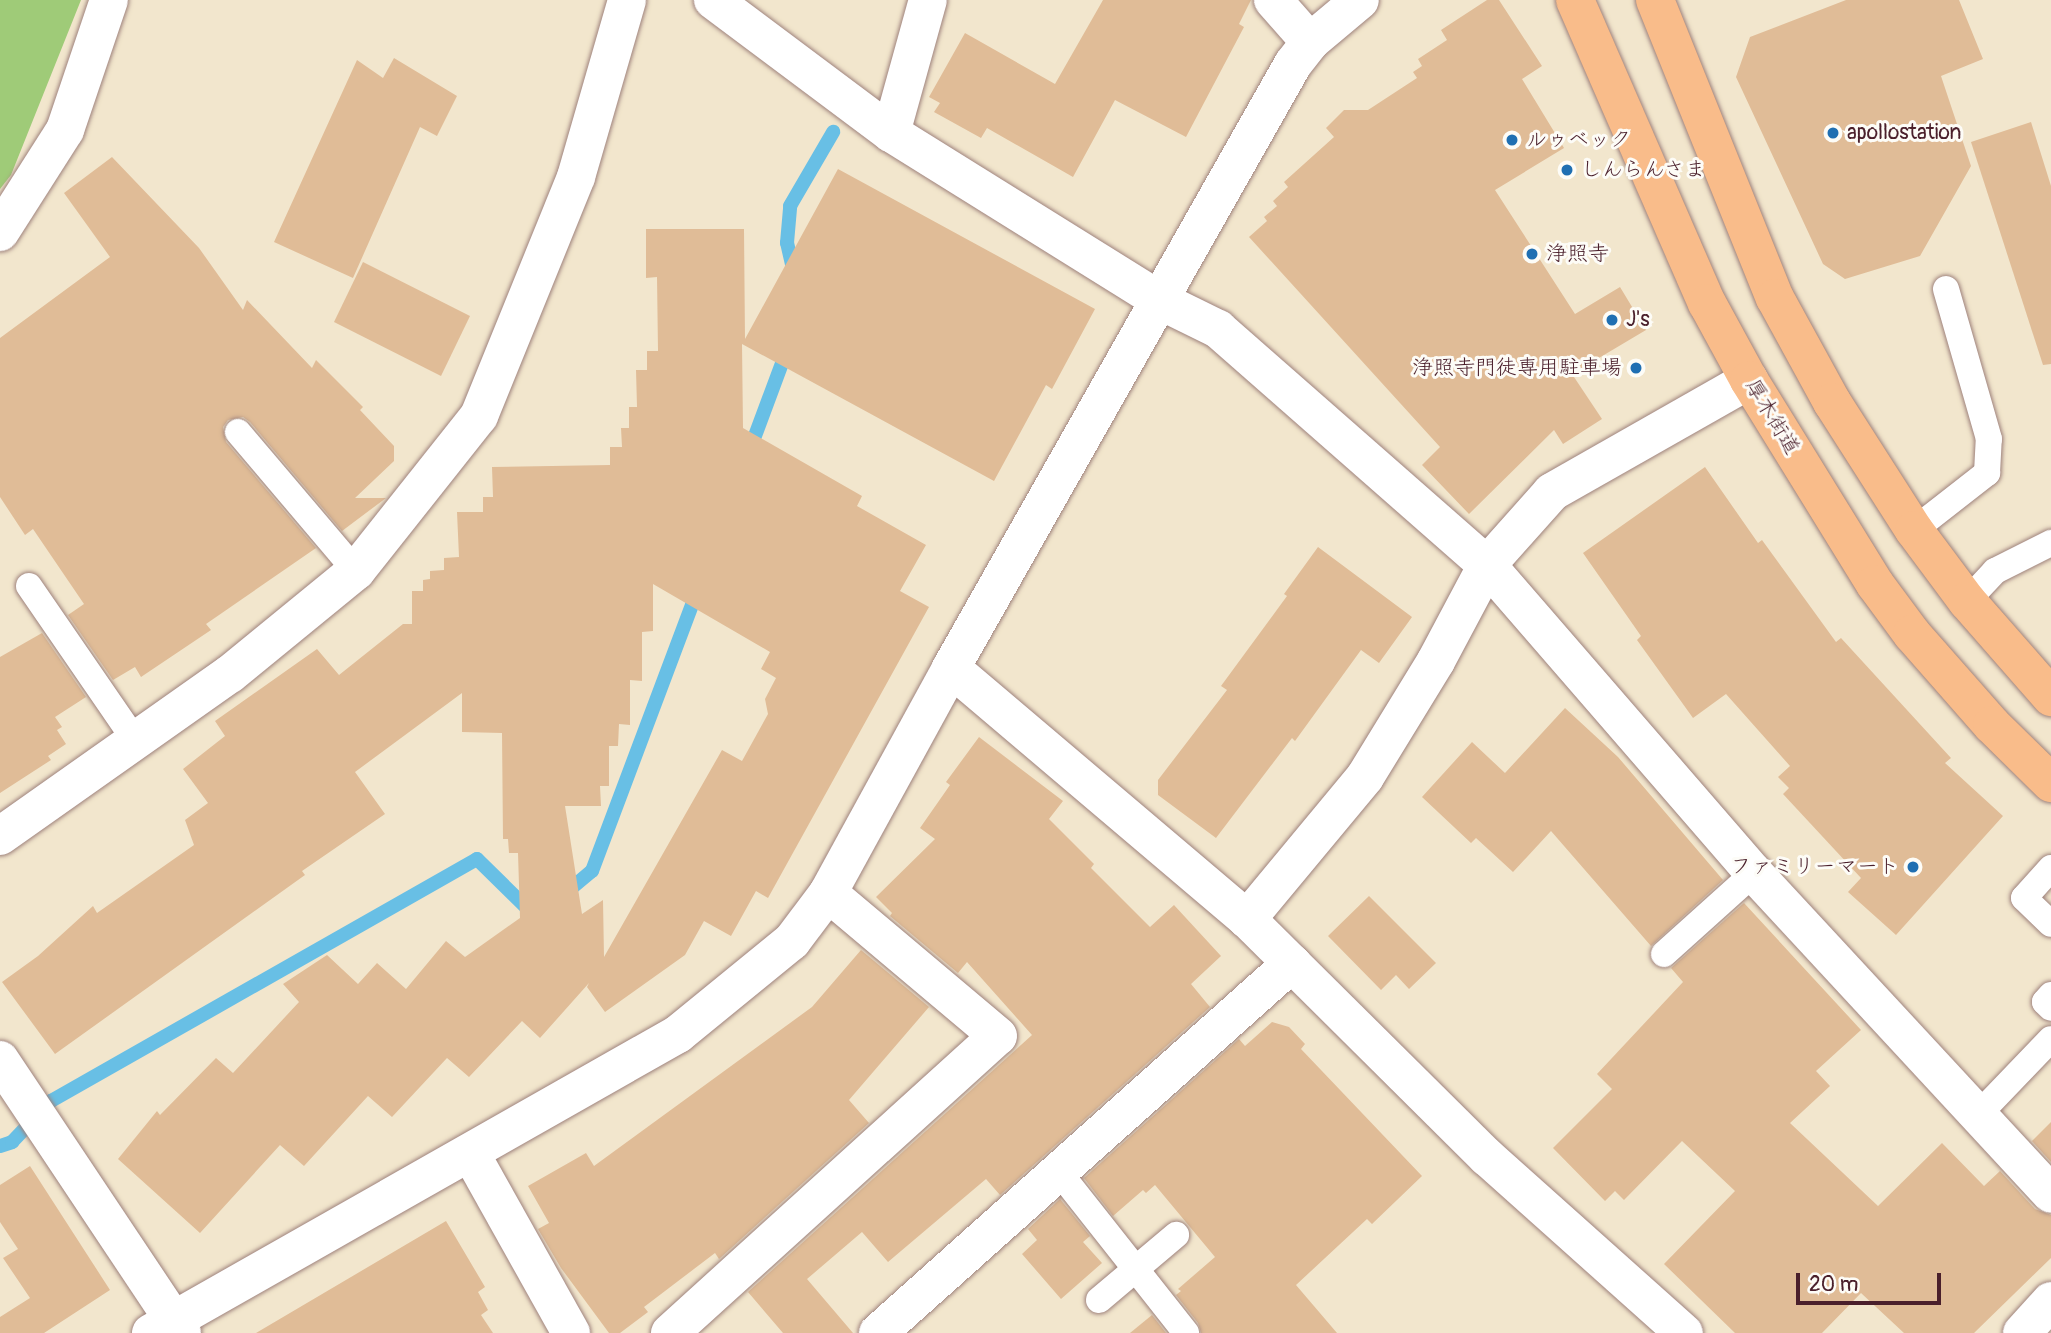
<!DOCTYPE html>
<meta charset="utf-8">
<style>
body{margin:0}
#map{position:relative;width:2051px;height:1333px;overflow:hidden;background:#f2e6cd;font-family:Pangolin,"Klee One",sans-serif}
div>[style]{position:absolute}
[style*='--x']{left:calc(var(--x)*1px);top:calc(var(--y)*1px);width:calc(var(--w)*1px);rotate:calc(var(--a)*1deg)}
.green>*{inset:0;background:#9fcb78}
.stream>*{height:14px;margin:-7px;padding:0 7px;transform-origin:7px;border-radius:7px;background:#68bfe5}
.building>*{inset:0;background:#e0bc97}
.roads{filter:drop-shadow(0 0 2px #9e827c) drop-shadow(0 0 2px #9e827c)}
.service>*{height:26px;margin:-13px;padding:0 13px;transform-origin:13px;border-radius:13px;background:#fff}
.minor>*{height:38px;margin:-19px;padding:0 19px;transform-origin:19px;border-radius:19px;background:#fff}
.tertiary>*{height:38px;margin:-19px;padding:0 19px;transform-origin:19px;border-radius:19px;background:#fff}
.trunk>*{height:38px;margin:-19px;padding:0 19px;transform-origin:19px;border-radius:19px;background:#f9bc8a}
.dots>*{width:19px;height:19px;translate:-50% -50%;box-sizing:border-box;border:4px solid #fdfcf7;border-radius:50%}
span{translate:-50% -50%;white-space:nowrap;text-align:center;line-height:1.15;-webkit-text-stroke:6px #fdfcf7;paint-order:stroke}
.poi-label{font-size:21px;color:#4a1f2b}
.left{translate:0 -50%;text-align:left}
.right{translate:-100% -50%;text-align:right}
.street-label{font-size:21px;color:#4a1f2b}
.scale{position:absolute;left:1796px;top:1273px;width:145px;height:32px;box-sizing:border-box;border:4px solid #4a1f2b;border-top:0;padding-left:9px;font-size:21px;line-height:24px;white-space:nowrap;color:#4a1f2b;-webkit-text-stroke:5px #fdfcf7;paint-order:stroke}
</style>
<div id="map">
<div class="green">
<div style="clip-path:polygon(0 0,81px 0,11px 175px,0 189px)"></div>
</div>
<div class="stream">
<div style="--x:794;--y:273;--w:31;--a:-103"></div>
<div style="--x:787;--y:243;--w:37;--a:-85"></div>
<div style="--x:790;--y:206;--w:86;--a:-59.8"></div>
<div style="--x:749;--y:452;--w:109;--a:-69.6"></div>
<div style="--x:562;--y:896;--w:39;--a:-40"></div>
<div style="--x:592;--y:871;--w:301;--a:-69.4"></div>
<div style="--x:0;--y:1146;--w:13;--a:-18"></div>
<div style="--x:12;--y:1142;--w:57;--a:-46.4"></div>
<div style="--x:51;--y:1101;--w:490;--a:-29.6"></div>
<div style="--x:477;--y:859;--w:76;--a:44.5"></div>
</div>
<div class="building">
<div style="clip-path:polygon(1103px 0,1251px 0,1239px 24px,1244px 27px,1186px 137px,1115px 100px,1073px 177px,987px 128px,981px 138px,934px 112px,940px 103px,929px 97px,965px 33px,1055px 84px)"></div>
<div style="clip-path:polygon(1487px 0,1499px 0,1542px 66px,1522px 79px,1564px 148px,1495px 190px,1575px 314px,1620px 287px,1646px 330px,1572px 374px,1602px 419px,1563px 444px,1554px 430px,1469px 514px,1422px 465px,1440px 447px,1249px 237px,1267px 221px,1264px 217px,1277px 206px,1273px 201px,1288px 187px,1284px 182px,1334px 137px,1326px 128px,1344px 110px,1368px 110px,1417px 78px,1413px 72px,1422px 66px,1418px 59px,1447px 40px,1441px 30px)"></div>
<div style="clip-path:polygon(1846px 0,1959px 0,1983px 59px,1941px 76px,1971px 166px,1920px 256px,1845px 279px,1823px 264px,1736px 77px,1750px 37px)"></div>
<div style="clip-path:polygon(394px 58px,457px 96px,437px 136px,420px 127px,353px 278px,274px 242px,357px 60px,383px 78px)"></div>
<div style="clip-path:polygon(2031px 122px,2051px 186px,2051px 364px,2043px 365px,1971px 142px)"></div>
<div style="clip-path:polygon(112px 157px,199px 248px,243px 310px,247px 300px,312px 368px,316px 360px,363px 407px,360px 410px,394px 446px,394px 461px,355px 498px,386px 498px,342px 531px,250px 422px,243px 417px,228px 420px,223px 427px,226px 442px,316px 548px,206px 624px,211px 630px,141px 677px,135px 667px,113px 680px,68px 615px,84px 604px,33px 529px,25px 535px,0 497px,0 338px,110px 257px,64px 193px)"></div>
<div style="clip-path:polygon(evenodd,838px 169px,1095px 309px,1052px 389px,1046px 385px,994px 481px,742px 344px,743px 428px,862px 496px,857px 506px,926px 545px,900px 591px,929px 607px,768px 898px,756px 891px,731px 936px,704px 921px,685px 955px,605px 1012px,587px 987px,589px 983px,540px 1038px,522px 1021px,469px 1077px,447px 1058px,392px 1117px,368px 1096px,304px 1166px,280px 1145px,200px 1233px,118px 1159px,157px 1111px,160px 1115px,216px 1058px,233px 1073px,299px 1002px,283px 984px,327px 955px,358px 984px,377px 963px,406px 989px,446px 941px,465px 957px,520px 918px,518px 853px,509px 853px,508px 839px,503px 839px,502px 733px,462px 732px,462px 693px,355px 772px,385px 814px,302px 871px,305px 875px,55px 1054px,2px 982px,38px 956px,93px 906px,97px 913px,194px 845px,185px 820px,208px 803px,183px 769px,225px 736px,215px 721px,317px 649px,339px 675px,403px 624px,412px 624px,412px 591px,423px 591px,423px 580px,430px 579px,430px 571px,444px 570px,444px 558px,459px 557px,457px 512px,483px 512px,483px 497px,493px 497px,492px 467px,610px 465px,610px 447px,622px 447px,621px 428px,629px 428px,629px 407px,637px 407px,636px 370px,647px 370px,647px 351px,658px 351px,657px 277px,646px 278px,646px 229px,744px 229px,745px 339px,838px 169px,653px 584px,770px 652px,761px 669px,776px 678px,765px 699px,768px 714px,742px 761px,722px 750px,604px 957px,603px 900px,582px 914px,565px 806px,601px 806px,600px 786px,609px 786px,609px 746px,618px 746px,619px 724px,630px 725px,630px 680px,642px 681px,642px 632px,653px 631px,653px 584px)"></div>
<div style="clip-path:polygon(363px 262px,470px 316px,441px 376px,334px 322px)"></div>
<div style="clip-path:polygon(1705px 467px,1758px 543px,1762px 540px,1836px 642px,1841px 638px,1951px 758px,1945px 763px,2003px 816px,1896px 935px,1848px 892px,1861px 878px,1783px 794px,1789px 788px,1778px 777px,1790px 766px,1726px 694px,1693px 718px,1637px 640px,1641px 636px,1583px 553px)"></div>
<div style="clip-path:polygon(1318px 547px,1412px 617px,1379px 663px,1361px 650px,1295px 741px,1292px 738px,1216px 838px,1158px 795px,1158px 780px,1227px 690px,1221px 686px,1287px 596px,1284px 594px)"></div>
<div style="clip-path:polygon(42px 633px,86px 697px,55px 717px,62px 727px,57px 730px,66px 744px,48px 756px,51px 760px,0 793px,0 657px)"></div>
<div style="clip-path:polygon(1565px 708px,1618px 757px,1723px 880px,1651px 946px,1551px 831px,1513px 872px,1476px 838px,1471px 843px,1422px 797px,1472px 742px,1505px 773px)"></div>
<div style="clip-path:polygon(979px 737px,1063px 801px,1049px 819px,1094px 864px,1091px 868px,1150px 927px,1174px 905px,1221px 956px,1191px 984px,1210px 1007px,1000px 1195px,986px 1179px,888px 1262px,862px 1232px,807px 1279px,853px 1333px,783px 1333px,748px 1292px,1032px 1035px,967px 962px,958px 973px,890px 916px,892px 913px,876px 897px,935px 839px,920px 828px,950px 785px,946px 782px)"></div>
<div style="clip-path:polygon(1369px 896px,1436px 963px,1409px 989px,1396px 975px,1381px 990px,1328px 936px)"></div>
<div style="clip-path:polygon(1744px 903px,1861px 1030px,1816px 1071px,1830px 1086px,1790px 1123px,1878px 1206px,1942px 1143px,1984px 1186px,2000px 1171px,2035px 1209px,2051px 1215px,2051px 1258px,1974px 1333px,1904px 1333px,1861px 1293px,1822px 1333px,1735px 1333px,1664px 1264px,1735px 1191px,1682px 1141px,1624px 1200px,1615px 1191px,1605px 1201px,1553px 1148px,1612px 1089px,1597px 1074px,1683px 982px,1671px 968px)"></div>
<div style="clip-path:polygon(861px 950px,929px 1007px,849px 1100px,869px 1123px,719px 1259px,715px 1253px,644px 1307px,648px 1312px,620px 1333px,609px 1333px,561px 1268px,538px 1229px,549px 1223px,528px 1186px,586px 1153px,594px 1166px,812px 1007px)"></div>
<div style="clip-path:polygon(1272px 1022px,1289px 1027px,1305px 1044px,1301px 1049px,1422px 1176px,1372px 1224px,1367px 1219px,1296px 1285px,1337px 1333px,1201px 1333px,1198px 1323px,1176px 1295px,1181px 1291px,1178px 1289px,1215px 1257px,1155px 1185px,1146px 1193px,1143px 1190px,1113px 1216px,1084px 1178px,1239px 1039px,1245px 1046px)"></div>
<div style="clip-path:polygon(2051px 1122px,2051px 1162px,2032px 1141px)"></div>
<div style="clip-path:polygon(30px 1166px,110px 1290px,44px 1333px,0 1333px,0 1317px,30px 1298px,3px 1258px,18px 1249px,0 1222px,0 1185px)"></div>
<div style="clip-path:polygon(1060px 1199px,1090px 1236px,1083px 1242px,1102px 1263px,1061px 1299px,1022px 1254px,1037px 1240px,1028px 1229px)"></div>
<div style="clip-path:polygon(446px 1221px,485px 1287px,478px 1292px,488px 1310px,481px 1315px,493px 1333px,256px 1333px)"></div>
<div style="clip-path:polygon(1152px 1315px,1166px 1333px,1130px 1333px)"></div>
</div>
<div class="roads">
<div class="service">
<div style="--x:238;--y:432;--w:182;--a:49.7"></div>
<div style="--x:1914;--y:530;--w:93;--a:-38"></div>
<div style="--x:1987;--y:473;--w:34;--a:-87"></div>
<div style="--x:1989;--y:439;--w:156;--a:-106"></div>
<div style="--x:29;--y:586;--w:187;--a:55.5"></div>
<div style="--x:1967;--y:601;--w:41;--a:-47"></div>
<div style="--x:1995;--y:571;--w:63;--a:-26.6"></div>
<div style="--x:2051;--y:868;--w:40;--a:132"></div>
<div style="--x:2024;--y:898;--w:37;--a:44"></div>
<div style="--x:1664;--y:954;--w:121;--a:-42"></div>
<div style="--x:2051;--y:995;--w:9;--a:131"></div>
<div style="--x:2045;--y:1002;--w:8;--a:45"></div>
<div style="--x:1978;--y:1115;--w:105;--a:-46.2"></div>
<div style="--x:1059;--y:1172;--w:205;--a:51.7"></div>
<div style="--x:1099;--y:1300;--w:101;--a:-40.2"></div>
</div>
<div class="minor">
<div style="--x:713;--y:0;--w:222;--a:36.8"></div>
<div style="--x:891;--y:133;--w:318;--a:31.9"></div>
<div style="--x:1161;--y:301;--w:64;--a:26.2"></div>
<div style="--x:1218;--y:329;--w:358;--a:41.3"></div>
<div style="--x:1487;--y:565;--w:109;--a:118"></div>
<div style="--x:1436;--y:661;--w:136;--a:121.5"></div>
<div style="--x:1365;--y:777;--w:185;--a:129.7"></div>
<div style="--x:1273;--y:0;--w:56;--a:48.6"></div>
<div style="--x:891;--y:133;--w:138;--a:-74.5"></div>
<div style="--x:0;--y:232;--w:121;--a:-57.5"></div>
<div style="--x:65;--y:130;--w:137;--a:-71.3"></div>
<div style="--x:1749;--y:380;--w:227;--a:150.4"></div>
<div style="--x:1552;--y:492;--w:98;--a:131.7"></div>
<div style="--x:1487;--y:565;--w:408;--a:49.1"></div>
<div style="--x:1754;--y:873;--w:437;--a:47.2"></div>
<div style="--x:951;--y:668;--w:388;--a:40.3"></div>
<div style="--x:1247;--y:919;--w:338;--a:44.8"></div>
<div style="--x:1487;--y:1157;--w:264;--a:41.8"></div>
<div style="--x:0;--y:836;--w:281;--a:-35.2"></div>
<div style="--x:230;--y:674;--w:163;--a:-39.3"></div>
<div style="--x:356;--y:571;--w:198;--a:-51.6"></div>
<div style="--x:479;--y:416;--w:258;--a:-67.9"></div>
<div style="--x:576;--y:177;--w:184;--a:-73.9"></div>
<div style="--x:0;--y:1060;--w:328;--a:56.3"></div>
<div style="--x:471;--y:1154;--w:205;--a:60.8"></div>
<div style="--x:670;--y:1333;--w:442;--a:-42.2"></div>
<div style="--x:998;--y:1036;--w:222;--a:-139.9"></div>
<div style="--x:878;--y:1333;--w:555;--a:-41.79"></div>
<div style="--x:2022;--y:1333;--w:43;--a:-47.8"></div>
</div>
<div class="tertiary">
<div style="--x:151;--y:1333;--w:606;--a:-29.57"></div>
<div style="--x:678;--y:1034;--w:147;--a:-39.2"></div>
<div style="--x:792;--y:941;--w:60;--a:-53.1"></div>
<div style="--x:828;--y:893;--w:256;--a:-61.3"></div>
<div style="--x:951;--y:668;--w:694;--a:-60.48"></div>
<div style="--x:1293;--y:64;--w:28;--a:-52"></div>
<div style="--x:1310;--y:42;--w:65;--a:-40"></div>
</div>
<div class="trunk">
<div style="--x:1575;--y:0;--w:331;--a:66.5"></div>
<div style="--x:1707;--y:303;--w:88;--a:61.4"></div>
<div style="--x:1749;--y:380;--w:240;--a:58.3"></div>
<div style="--x:1875;--y:584;--w:62;--a:53.5"></div>
<div style="--x:1912;--y:634;--w:121;--a:48.7"></div>
<div style="--x:1992;--y:725;--w:83;--a:44.5"></div>
<div style="--x:1655;--y:0;--w:321;--a:68.1"></div>
<div style="--x:1775;--y:298;--w:119;--a:61.3"></div>
<div style="--x:1832;--y:402;--w:152;--a:57.4"></div>
<div style="--x:1914;--y:530;--w:89;--a:53.3"></div>
<div style="--x:1967;--y:601;--w:128;--a:48.8"></div>
</div>
</div>
<div class="dots">
<div style="left:1833px;top:133px;background:#1f6fb2"></div>
<div style="left:1512px;top:140px;background:#1f6fb2"></div>
<div style="left:1567px;top:170px;background:#1f6fb2"></div>
<div style="left:1532px;top:254px;background:#1f6fb2"></div>
<div style="left:1612px;top:320px;background:#1f6fb2"></div>
<div style="left:1636px;top:368px;background:#1f6fb2"></div>
<div style="left:1913px;top:867px;background:#1f6fb2"></div>
</div>
<div class="poi-label">
<span class="left" style="left:1847px;top:133px">apollostation</span>
<span class="left" style="left:1526px;top:140px">ルゥベック</span>
<span class="left" style="left:1581px;top:170px">しんらんさま</span>
<span class="left" style="left:1546px;top:254px">浄照寺</span>
<span class="left" style="left:1626px;top:320px">J's</span>
<span class="right" style="left:1622px;top:368px">浄照寺門徒専用駐車場</span>
<span class="right" style="left:1899px;top:867px">ファミリーマート</span>
</div>
<div class="street-label">
<span style="left:1772px;top:417px;rotate:59deg">厚木街道</span>
</div>
<div class="scale">20 m</div>
</div>
